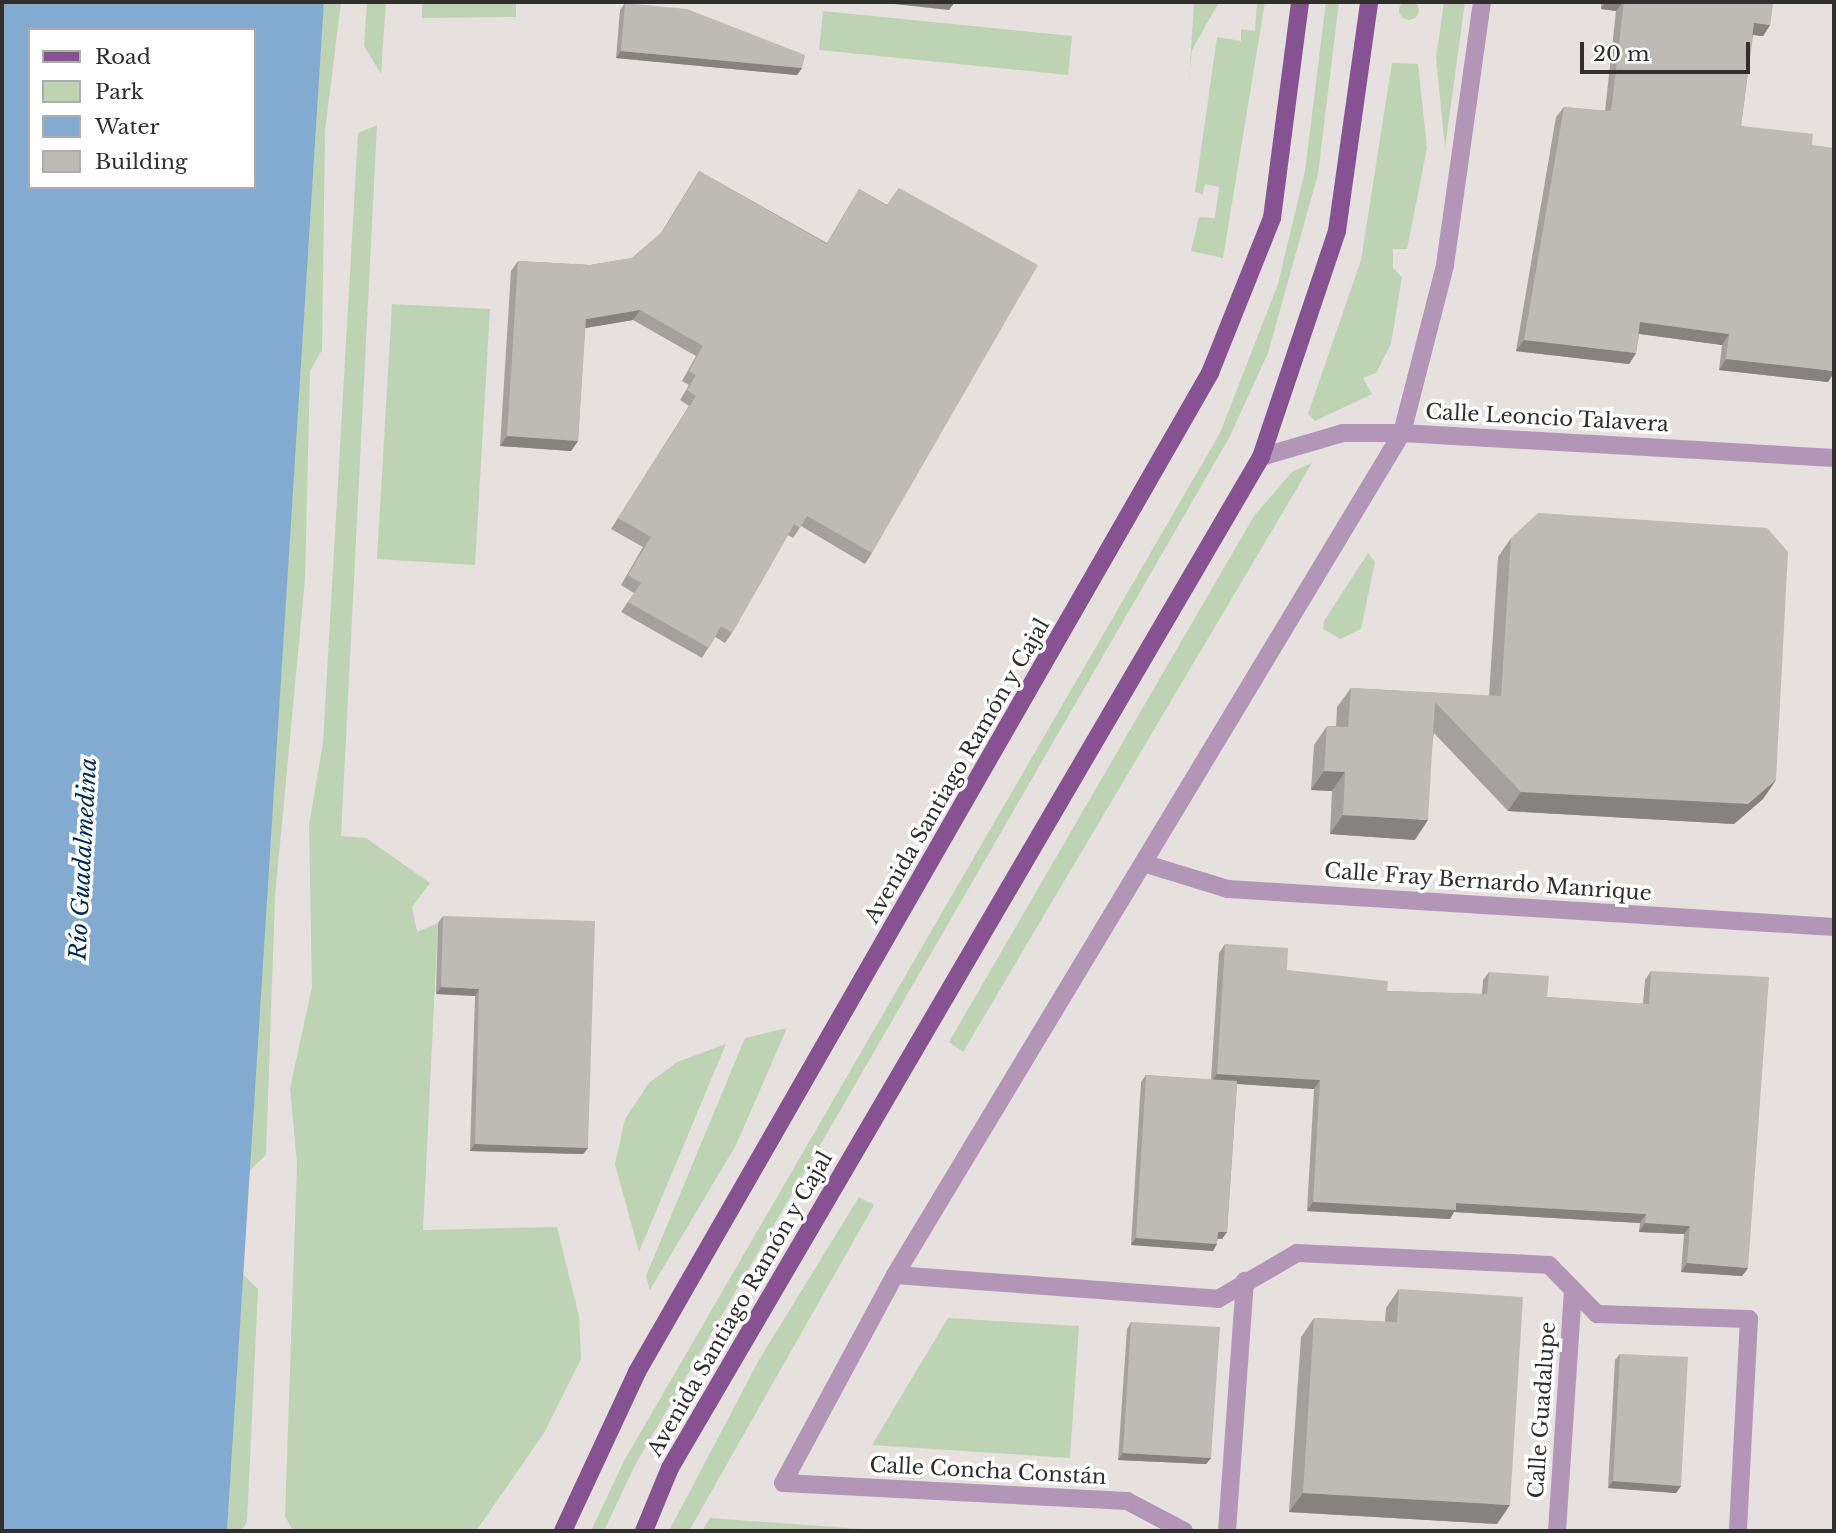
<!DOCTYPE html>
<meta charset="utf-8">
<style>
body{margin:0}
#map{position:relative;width:1836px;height:1533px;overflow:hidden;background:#e6e1de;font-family:"Libre Baskerville",serif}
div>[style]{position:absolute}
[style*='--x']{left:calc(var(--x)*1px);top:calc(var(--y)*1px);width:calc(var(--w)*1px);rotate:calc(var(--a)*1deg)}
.green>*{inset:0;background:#bdd3b3}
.round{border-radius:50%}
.water>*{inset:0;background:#83aad1}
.street>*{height:18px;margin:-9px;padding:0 9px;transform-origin:9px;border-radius:9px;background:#b295b7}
.primary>*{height:18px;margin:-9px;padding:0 9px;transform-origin:9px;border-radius:9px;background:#875291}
.wall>*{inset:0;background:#a3a09d}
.shaded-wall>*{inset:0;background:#85827f}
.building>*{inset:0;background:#bebab6}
span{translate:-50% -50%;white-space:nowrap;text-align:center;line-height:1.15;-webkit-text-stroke:7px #fff;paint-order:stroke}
.street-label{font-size:21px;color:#312f2e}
.water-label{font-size:23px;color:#002b50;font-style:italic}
.frame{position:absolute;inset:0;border:4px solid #312f2e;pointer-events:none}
.legend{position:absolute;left:28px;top:28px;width:228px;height:161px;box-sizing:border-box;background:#fff;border:2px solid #adacab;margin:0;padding:9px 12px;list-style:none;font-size:21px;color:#312f2e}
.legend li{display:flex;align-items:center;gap:14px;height:35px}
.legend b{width:35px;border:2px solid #adacab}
.scale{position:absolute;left:1580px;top:42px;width:170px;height:32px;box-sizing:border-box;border:4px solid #312f2e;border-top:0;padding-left:9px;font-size:21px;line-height:24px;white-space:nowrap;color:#312f2e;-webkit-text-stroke:5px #fff;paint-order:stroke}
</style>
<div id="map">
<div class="green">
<div class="round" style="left:1399px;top:0;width:20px;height:20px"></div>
<div style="clip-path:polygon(324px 2px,341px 2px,325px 131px,322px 350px,310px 371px,305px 579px,275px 897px,266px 1155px,249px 1171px)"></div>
<div style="clip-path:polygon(367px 2px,386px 2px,381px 74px,364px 46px)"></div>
<div style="clip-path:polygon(422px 2px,516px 2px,516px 17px,422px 18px)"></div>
<div style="clip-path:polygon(1194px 2px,1219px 2px,1192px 50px,1189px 81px)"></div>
<div style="clip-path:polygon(1257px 2px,1265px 2px,1223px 258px,1191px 251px,1199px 217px,1215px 218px,1219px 187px,1205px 184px,1203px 194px,1195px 192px,1217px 37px,1241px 41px,1241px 29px,1255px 31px)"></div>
<div style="clip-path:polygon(1326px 2px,1339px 2px,1318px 174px,1268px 353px,1229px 438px,634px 1467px,604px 1531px,591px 1531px,624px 1461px,1220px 433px,1278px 284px,1305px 171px)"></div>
<div style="clip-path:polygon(1444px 2px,1465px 2px,1445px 148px,1436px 58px)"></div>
<div style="clip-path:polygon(823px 11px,1072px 36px,1068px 75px,819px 50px)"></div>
<div style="clip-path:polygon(1392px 63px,1418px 64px,1427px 148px,1407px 249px,1393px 249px,1393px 268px,1402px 277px,1391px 344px,1376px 373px,1363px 378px,1372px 394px,1315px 421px,1308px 414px,1361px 260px)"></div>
<div style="clip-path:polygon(377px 125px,341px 836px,366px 838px,430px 883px,412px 907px,417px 932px,438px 923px,423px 1230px,557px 1227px,579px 1316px,581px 1359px,544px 1433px,476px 1531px,293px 1531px,285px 1516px,297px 1164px,290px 1088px,312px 987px,309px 825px,323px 743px,358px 133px)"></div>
<div style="clip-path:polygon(392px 304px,490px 309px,475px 565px,377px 559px)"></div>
<div style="clip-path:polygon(1312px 463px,963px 1052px,949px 1042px,1254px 516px,1292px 472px)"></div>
<div style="clip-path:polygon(1368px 553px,1375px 562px,1361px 629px,1340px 639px,1323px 629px,1324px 621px)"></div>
<div style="clip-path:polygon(787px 1028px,736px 1145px,650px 1290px,646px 1276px,745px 1038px)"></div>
<div style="clip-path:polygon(726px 1044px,639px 1252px,615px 1164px,625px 1119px,649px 1083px,677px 1062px)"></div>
<div style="clip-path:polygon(859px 1197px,874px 1205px,689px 1531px,669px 1531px,759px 1360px)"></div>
<div style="clip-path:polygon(243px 1274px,258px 1289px,247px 1522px,241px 1531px,227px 1531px)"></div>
<div style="clip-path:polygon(948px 1318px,1079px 1326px,1070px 1458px,872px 1445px)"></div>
<div style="clip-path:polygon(710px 1518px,891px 1531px,702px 1531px)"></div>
</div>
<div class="water">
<div style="clip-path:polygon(evenodd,2px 2px,324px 2px,227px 1531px,2px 1531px,2px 2px,30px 30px,254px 30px,254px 187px,30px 187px,30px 30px)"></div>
</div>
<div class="street">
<div style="--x:1261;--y:457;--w:85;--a:-16.3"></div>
<div style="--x:1343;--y:433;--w:59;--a:0"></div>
<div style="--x:1402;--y:433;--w:433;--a:3.3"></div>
<div style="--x:1143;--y:863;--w:89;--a:17"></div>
<div style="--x:1228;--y:889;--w:607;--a:3.59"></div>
<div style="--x:895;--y:1275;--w:324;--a:4.2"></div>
<div style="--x:1218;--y:1299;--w:91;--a:-30.2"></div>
<div style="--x:1297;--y:1253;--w:252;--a:2.7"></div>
<div style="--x:1549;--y:1265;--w:69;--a:45.6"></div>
<div style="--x:1597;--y:1314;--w:152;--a:1.9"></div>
<div style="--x:1749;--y:1319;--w:212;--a:93"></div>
<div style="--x:1184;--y:1531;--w:64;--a:-152.2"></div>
<div style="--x:1127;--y:1501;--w:344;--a:-177"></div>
<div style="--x:783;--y:1483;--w:236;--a:-61.7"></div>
<div style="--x:895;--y:1275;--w:983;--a:-58.95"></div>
<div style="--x:1402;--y:433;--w:173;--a:-75.6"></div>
<div style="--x:1445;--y:265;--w:266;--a:-82"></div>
<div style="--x:1227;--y:1531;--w:251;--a:-85.9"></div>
<div style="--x:1557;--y:1531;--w:241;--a:-86.2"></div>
</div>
<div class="primary">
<div style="--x:563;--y:1531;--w:175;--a:-65"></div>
<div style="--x:637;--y:1372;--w:1152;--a:-60.16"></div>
<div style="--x:1210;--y:373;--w:167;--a:-68.2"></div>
<div style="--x:1272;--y:218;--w:218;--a:-82.6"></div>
<div style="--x:644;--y:1531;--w:68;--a:-67.6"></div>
<div style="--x:670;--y:1468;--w:1171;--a:-59.69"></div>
<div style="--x:1261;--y:457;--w:238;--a:-71.4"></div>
<div style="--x:1337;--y:231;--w:231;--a:-82"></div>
</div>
<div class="wall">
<div style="clip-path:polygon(1601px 2px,1773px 2px,1770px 25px,1763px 36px,1753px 35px,1741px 126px,1812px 145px,1828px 382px,1719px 370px,1722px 345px,1639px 334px,1636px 353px,1629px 364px,1516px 351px,1556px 117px,1564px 107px,1605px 111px,1616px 11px,1601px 9px)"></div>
<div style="clip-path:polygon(625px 3px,802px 68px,797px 75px,616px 58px,620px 10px)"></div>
<div style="clip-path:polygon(699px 171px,827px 243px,859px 189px,887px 205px,899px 188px,872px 553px,865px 564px,801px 526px,793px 538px,788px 535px,732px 633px,725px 643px,715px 637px,702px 658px,621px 612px,634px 593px,621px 585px,643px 547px,611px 529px,689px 406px,680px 400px,689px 385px,682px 381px,696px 356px,633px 320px,585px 328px,578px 441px,571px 451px,500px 446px,511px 271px,518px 261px,590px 265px,632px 258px,661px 233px)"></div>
<div style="clip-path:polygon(1511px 538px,1776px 780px,1763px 799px,1734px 824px,1508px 811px,1434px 733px,1415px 840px,1330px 834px,1332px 791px,1311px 790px,1314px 745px,1327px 726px,1336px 726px,1337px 707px,1351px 688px,1489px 696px,1498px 557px)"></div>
<div style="clip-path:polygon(443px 916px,588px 1148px,583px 1154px,470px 1151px,475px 996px,436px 994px,438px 923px)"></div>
<div style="clip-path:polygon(1225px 944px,1287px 970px,1387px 991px,1482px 994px,1483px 980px,1489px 972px,1547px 997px,1643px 1004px,1645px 980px,1651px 971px,1748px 1268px,1742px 1276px,1681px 1272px,1684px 1234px,1639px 1232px,1640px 1223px,1454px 1212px,1450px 1219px,1307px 1211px,1314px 1089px,1237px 1084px,1227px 1232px,1222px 1239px,1218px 1239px,1213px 1251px,1131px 1245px,1141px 1082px,1146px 1075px,1211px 1080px,1219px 953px)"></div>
<div style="clip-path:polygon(1399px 1289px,1497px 1524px,1289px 1512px,1301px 1337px,1314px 1318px,1385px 1322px,1386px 1308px)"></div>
<div style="clip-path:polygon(1131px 1322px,1211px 1458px,1206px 1464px,1118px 1460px,1127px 1329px)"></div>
<div style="clip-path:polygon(1620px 1354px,1681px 1486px,1676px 1493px,1608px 1488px,1615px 1360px)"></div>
</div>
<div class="shaded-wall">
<div style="clip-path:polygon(876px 2px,955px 2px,949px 10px)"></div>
<div style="clip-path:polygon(1605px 2px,1623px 2px,1616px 11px,1601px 9px)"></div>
<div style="clip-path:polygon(1754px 23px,1770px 25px,1763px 36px,1746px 34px)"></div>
<div style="clip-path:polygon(621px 51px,802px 68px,797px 75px,616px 58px)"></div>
<div style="clip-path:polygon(640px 310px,633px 320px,579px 329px,586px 319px)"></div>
<div style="clip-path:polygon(1640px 322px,1729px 334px,1722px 345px,1633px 333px)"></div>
<div style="clip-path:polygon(1524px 340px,1636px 353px,1629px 364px,1516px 351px)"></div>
<div style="clip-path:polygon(1726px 359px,1834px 371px,1834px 373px,1828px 382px,1719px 370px)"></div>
<div style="clip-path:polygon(507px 436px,578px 441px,571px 451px,500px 446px)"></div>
<div style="clip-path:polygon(1324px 771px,1345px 772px,1332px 791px,1311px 790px)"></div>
<div style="clip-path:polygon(1776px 780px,1763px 799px,1734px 824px,1508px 811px,1521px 792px)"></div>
<div style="clip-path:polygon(1343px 815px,1428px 820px,1415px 840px,1330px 834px)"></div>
<div style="clip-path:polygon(441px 987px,479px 989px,475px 996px,436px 994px)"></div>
<div style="clip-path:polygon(1217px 1074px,1320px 1080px,1314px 1089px,1211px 1082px)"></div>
<div style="clip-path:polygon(475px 1144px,588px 1148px,583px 1154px,470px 1151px)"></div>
<div style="clip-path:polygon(1313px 1202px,1456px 1203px,1646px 1214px,1640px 1223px,1454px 1212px,1450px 1219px,1307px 1211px)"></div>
<div style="clip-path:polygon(1645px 1223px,1690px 1226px,1684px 1234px,1639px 1232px)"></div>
<div style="clip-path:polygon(1218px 1232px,1227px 1232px,1222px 1239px,1213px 1238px)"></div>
<div style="clip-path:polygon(1136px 1238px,1217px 1244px,1213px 1251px,1131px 1245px)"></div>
<div style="clip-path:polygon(1687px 1263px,1748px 1268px,1742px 1276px,1681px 1272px)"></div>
<div style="clip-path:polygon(1123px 1453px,1211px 1458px,1206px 1464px,1118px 1460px)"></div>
<div style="clip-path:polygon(1613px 1481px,1681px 1486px,1676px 1493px,1608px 1488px)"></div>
<div style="clip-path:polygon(1303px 1493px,1510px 1505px,1497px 1524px,1289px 1512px)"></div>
</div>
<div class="building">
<div style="clip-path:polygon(1624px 2px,1773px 2px,1770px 25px,1754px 23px,1741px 126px,1813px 134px,1812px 145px,1834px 148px,1834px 371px,1726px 359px,1729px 334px,1640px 322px,1636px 353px,1524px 340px,1564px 107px,1611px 111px)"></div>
<div style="clip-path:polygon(625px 3px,687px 9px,805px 55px,802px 68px,621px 51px)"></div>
<div style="clip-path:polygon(699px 171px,827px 244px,859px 189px,887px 206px,899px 188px,1038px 265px,872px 553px,807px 516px,800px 528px,794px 524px,732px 633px,721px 626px,709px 648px,628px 602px,641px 583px,628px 575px,651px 537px,618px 518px,696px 396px,687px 390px,696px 375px,689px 371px,703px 346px,640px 310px,586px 319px,578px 441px,507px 436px,518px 261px,590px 265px,632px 258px,663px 231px)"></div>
<div style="clip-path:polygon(1538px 513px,1767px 528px,1788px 552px,1776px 780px,1748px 804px,1521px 792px,1435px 702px,1428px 820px,1343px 815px,1345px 772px,1324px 771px,1327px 726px,1348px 727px,1351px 688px,1501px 696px,1511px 538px)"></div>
<div style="clip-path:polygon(443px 916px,595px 921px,588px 1148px,475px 1144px,479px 989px,441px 987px)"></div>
<div style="clip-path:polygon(1225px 944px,1288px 948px,1287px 970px,1388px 981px,1387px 991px,1487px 994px,1489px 972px,1549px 976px,1547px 997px,1649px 1004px,1651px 971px,1769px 977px,1748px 1268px,1687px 1263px,1690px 1226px,1645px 1223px,1646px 1214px,1456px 1203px,1456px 1210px,1313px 1202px,1320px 1080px,1217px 1074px)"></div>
<div style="clip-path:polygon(1146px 1075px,1237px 1081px,1227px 1232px,1218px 1232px,1217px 1244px,1136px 1238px)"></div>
<div style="clip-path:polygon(1399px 1289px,1523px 1297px,1510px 1505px,1303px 1493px,1314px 1318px,1397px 1322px)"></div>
<div style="clip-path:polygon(1131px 1322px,1220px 1327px,1211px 1458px,1123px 1453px)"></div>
<div style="clip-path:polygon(1620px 1354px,1688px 1357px,1681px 1486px,1613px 1481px)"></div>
</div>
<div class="street-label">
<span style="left:1547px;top:418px;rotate:3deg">Calle Leoncio Talavera</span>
<span style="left:957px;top:771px;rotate:-60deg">Avenida Santiago Ramón y Cajal</span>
<span style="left:1488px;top:882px;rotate:4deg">Calle Fray Bernardo Manrique</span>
<span style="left:740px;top:1304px;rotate:-60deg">Avenida Santiago Ramón y Cajal</span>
<span style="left:1542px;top:1410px;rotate:-86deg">Calle Guadalupe</span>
<span style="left:988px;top:1471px;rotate:3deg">Calle Concha Constán</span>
</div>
<div class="water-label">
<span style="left:83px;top:859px;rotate:-87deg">Río Guadalmedina</span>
</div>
<div class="frame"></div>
<ul class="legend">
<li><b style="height:9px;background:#875291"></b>Road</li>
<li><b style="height:19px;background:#bdd3b3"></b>Park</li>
<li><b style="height:19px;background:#83aad1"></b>Water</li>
<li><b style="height:19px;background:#bebab6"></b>Building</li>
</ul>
<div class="scale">20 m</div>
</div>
